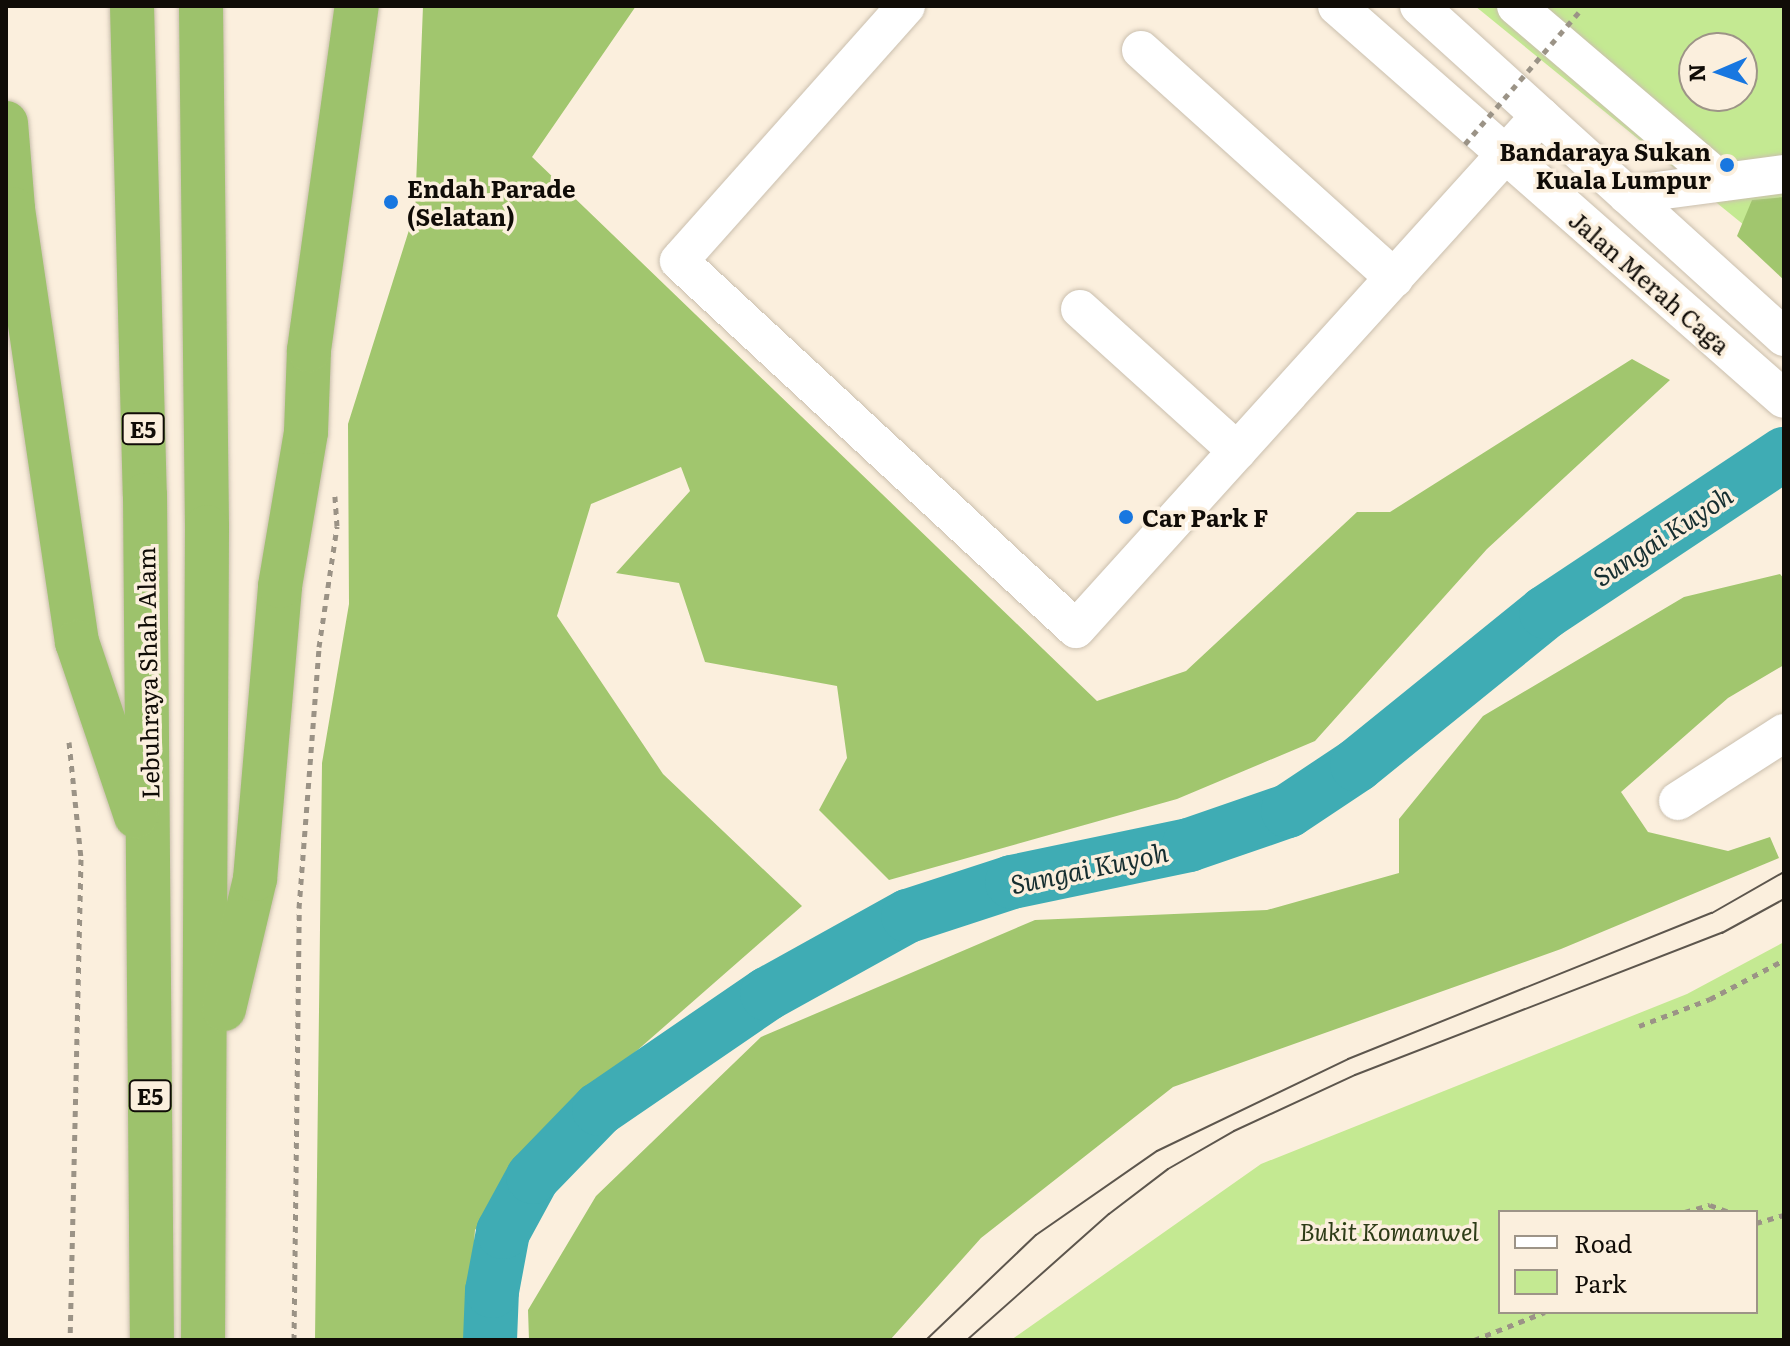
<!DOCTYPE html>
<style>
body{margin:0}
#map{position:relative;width:1790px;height:1346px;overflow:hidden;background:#fbefdd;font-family:Literata,serif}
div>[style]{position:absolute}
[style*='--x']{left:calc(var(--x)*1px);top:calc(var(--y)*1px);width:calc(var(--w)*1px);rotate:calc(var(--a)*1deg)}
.green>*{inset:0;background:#c4e992}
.forest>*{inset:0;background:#a1c66e}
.river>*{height:54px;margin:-27px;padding:0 27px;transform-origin:27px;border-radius:27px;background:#3facb4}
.path>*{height:5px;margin-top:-2.5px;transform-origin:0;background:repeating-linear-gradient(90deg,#9b9386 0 6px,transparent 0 12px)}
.roads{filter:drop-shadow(0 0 2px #cabfae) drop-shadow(0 0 2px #cabfae)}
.minor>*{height:38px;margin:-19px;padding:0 19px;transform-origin:19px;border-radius:19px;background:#fff}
.highway>*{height:44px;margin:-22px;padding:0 22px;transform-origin:22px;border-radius:22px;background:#9dc26c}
.tram>*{height:2px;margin:-1px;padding:0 1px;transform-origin:1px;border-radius:1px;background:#5d564d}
.path-bridge>*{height:5px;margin-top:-2.5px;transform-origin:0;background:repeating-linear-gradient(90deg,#9b9386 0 6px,transparent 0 12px)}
.dots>*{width:22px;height:22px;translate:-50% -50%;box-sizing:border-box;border:4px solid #fbefdd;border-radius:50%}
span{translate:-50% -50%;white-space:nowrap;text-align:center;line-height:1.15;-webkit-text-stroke:7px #fbefdd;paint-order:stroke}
.shield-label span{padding:2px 6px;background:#fbefdd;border:2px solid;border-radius:6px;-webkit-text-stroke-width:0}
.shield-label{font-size:22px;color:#100c07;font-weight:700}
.poi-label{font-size:24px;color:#100c07;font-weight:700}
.right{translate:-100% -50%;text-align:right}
.left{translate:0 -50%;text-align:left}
.street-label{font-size:24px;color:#100c07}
.park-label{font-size:24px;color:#2d3c17;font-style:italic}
.water-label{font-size:26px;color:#162e30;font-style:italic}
.frame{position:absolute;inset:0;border:8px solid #100c07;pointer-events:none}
.legend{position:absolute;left:1498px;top:1210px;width:260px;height:104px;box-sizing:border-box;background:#fbefdd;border:2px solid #9d9487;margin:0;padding:10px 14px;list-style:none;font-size:24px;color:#100c07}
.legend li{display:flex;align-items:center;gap:16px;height:40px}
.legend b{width:40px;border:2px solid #9d9487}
.north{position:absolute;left:1678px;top:32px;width:80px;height:80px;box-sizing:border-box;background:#fbefdd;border:2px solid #9d9487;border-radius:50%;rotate:268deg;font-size:22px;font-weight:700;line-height:32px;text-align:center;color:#100c07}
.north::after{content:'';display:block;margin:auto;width:28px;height:36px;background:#1877e0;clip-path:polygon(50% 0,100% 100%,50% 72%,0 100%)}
</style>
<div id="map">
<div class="green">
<div style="clip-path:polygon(evenodd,1475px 6px,1784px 6px,1784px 261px,1755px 234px,1475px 6px,1694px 48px,1742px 48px,1742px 96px,1694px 96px,1694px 48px)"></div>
<div style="clip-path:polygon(evenodd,1784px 942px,1784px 1340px,1011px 1340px,1261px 1164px,1687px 994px,1784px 942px,1500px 1212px,1756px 1212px,1756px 1312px,1500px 1312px,1500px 1212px)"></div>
</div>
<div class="forest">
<div style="clip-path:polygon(423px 6px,636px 6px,532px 157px,1097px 701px,1186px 671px,1357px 512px,1390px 512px,1632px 359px,1670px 380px,1487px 549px,1315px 741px,1177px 799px,889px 880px,819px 810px,847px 758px,837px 686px,705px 662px,679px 583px,616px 573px,690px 491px,681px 467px,591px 504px,557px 616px,663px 774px,802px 906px,577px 1103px,475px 1230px,467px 1340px,315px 1340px,322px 763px,349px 604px,348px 424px,415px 211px)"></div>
<div style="clip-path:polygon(1784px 197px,1784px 280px,1737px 236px,1752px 200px)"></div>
<div style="clip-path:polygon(1780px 574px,1784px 579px,1784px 665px,1728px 698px,1621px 792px,1648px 832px,1728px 851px,1770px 837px,1779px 858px,1561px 949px,1173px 1087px,981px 1238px,890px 1340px,529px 1340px,528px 1310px,596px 1196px,761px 1037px,1035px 920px,1267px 910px,1399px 873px,1399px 819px,1483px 716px,1684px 597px)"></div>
</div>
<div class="river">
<div style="--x:490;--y:1340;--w:49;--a:-87.7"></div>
<div style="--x:492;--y:1291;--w:60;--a:-79.4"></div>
<div style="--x:503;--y:1232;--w:63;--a:-61.4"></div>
<div style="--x:533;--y:1177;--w:95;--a:-45.9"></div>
<div style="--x:599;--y:1109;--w:204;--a:-34.4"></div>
<div style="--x:767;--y:994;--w:161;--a:-29"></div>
<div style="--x:908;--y:916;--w:109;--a:-18.1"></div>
<div style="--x:1012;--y:882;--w:181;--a:-11.8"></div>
<div style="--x:1189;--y:845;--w:105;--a:-19"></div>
<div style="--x:1288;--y:811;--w:83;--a:-33.7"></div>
<div style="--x:1357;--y:765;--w:243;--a:-39"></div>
<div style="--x:1546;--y:612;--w:286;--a:-33.6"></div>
</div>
<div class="path">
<div style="--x:69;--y:742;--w:118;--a:84.1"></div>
<div style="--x:81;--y:859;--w:481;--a:91.3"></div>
<div style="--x:1639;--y:1026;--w:76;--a:-20.8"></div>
<div style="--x:1710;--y:999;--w:84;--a:-27.8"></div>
<div style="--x:1685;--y:1212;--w:26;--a:-16"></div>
<div style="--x:1710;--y:1205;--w:20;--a:20"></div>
<div style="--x:1756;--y:1223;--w:29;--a:-16"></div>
<div style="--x:294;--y:1340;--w:432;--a:-89.3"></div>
<div style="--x:299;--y:908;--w:262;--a:-85.6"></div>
<div style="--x:319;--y:647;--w:122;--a:-81.5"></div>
<div style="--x:337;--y:526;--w:30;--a:-94"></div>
<div style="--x:1313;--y:1340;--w:33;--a:0"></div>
<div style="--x:1474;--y:1340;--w:76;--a:-21.5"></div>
</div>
<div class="roads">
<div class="minor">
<div style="--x:906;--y:6;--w:341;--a:131.7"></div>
<div style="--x:679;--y:261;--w:541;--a:42.83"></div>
<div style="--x:1076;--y:629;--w:692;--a:-47.87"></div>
<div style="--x:1337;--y:6;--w:595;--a:41.32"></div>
<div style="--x:1419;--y:6;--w:493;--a:42.2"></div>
<div style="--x:1516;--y:6;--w:271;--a:40.5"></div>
<div style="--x:1141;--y:50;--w:341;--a:42"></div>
<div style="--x:1627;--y:195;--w:158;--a:-7.6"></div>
<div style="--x:1080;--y:309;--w:212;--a:42.1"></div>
<div style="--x:1678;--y:801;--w:126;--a:-32.7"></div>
</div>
<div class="highway">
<div style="--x:132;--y:6;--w:489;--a:88.5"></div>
<div style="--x:145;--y:495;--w:845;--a:89.53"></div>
<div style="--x:201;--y:6;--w:521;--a:89.34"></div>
<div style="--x:207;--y:527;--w:813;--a:90.28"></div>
<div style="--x:6;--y:123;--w:86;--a:85.3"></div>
<div style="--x:13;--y:209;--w:438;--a:81.6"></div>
<div style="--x:77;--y:642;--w:184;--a:71.3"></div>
<div style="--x:224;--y:1009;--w:134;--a:-76.6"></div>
<div style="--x:255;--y:879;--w:294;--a:-85.1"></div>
<div style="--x:280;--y:586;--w:156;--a:-80.4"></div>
<div style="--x:306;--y:432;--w:82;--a:-87.9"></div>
<div style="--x:309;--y:350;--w:347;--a:-82.1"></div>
</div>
</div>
<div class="tram">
<div style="--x:926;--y:1340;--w:152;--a:-43.7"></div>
<div style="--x:1036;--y:1235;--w:147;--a:-34.8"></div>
<div style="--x:1157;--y:1151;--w:212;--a:-25.7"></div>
<div style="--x:1348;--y:1059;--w:392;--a:-21.9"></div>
<div style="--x:1712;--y:913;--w:83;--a:-29.7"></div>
<div style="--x:967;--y:1340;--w:190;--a:-41.6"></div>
<div style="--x:1109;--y:1214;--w:74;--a:-37.3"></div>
<div style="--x:1168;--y:1169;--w:76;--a:-29.9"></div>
<div style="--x:1234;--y:1131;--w:133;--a:-24.8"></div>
<div style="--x:1355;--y:1075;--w:394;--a:-21.2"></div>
<div style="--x:1722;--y:933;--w:71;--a:-28.7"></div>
</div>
<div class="path-bridge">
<div style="--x:1465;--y:144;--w:174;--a:-49.2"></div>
</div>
<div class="dots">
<div style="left:1727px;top:165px;background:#1877e0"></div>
<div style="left:391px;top:202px;background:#1877e0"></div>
<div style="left:1126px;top:517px;background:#1877e0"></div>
</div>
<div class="shield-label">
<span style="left:143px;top:429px">E5</span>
<span style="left:150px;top:1096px">E5</span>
</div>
<div class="poi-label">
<span class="right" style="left:1711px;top:165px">Bandaraya Sukan<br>Kuala Lumpur</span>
<span class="left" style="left:407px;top:202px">Endah Parade<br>(Selatan)</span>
<span class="left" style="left:1142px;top:517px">Car Park F</span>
</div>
<div class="street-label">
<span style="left:1650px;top:282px;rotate:41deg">Jalan Merah Caga</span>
<span style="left:147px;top:673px;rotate:-91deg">Lebuhraya Shah Alam</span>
</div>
<div class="park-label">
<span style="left:1389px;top:1231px">Bukit Komanwel</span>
</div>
<div class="water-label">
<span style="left:1662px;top:535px;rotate:-33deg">Sungai Kuyoh</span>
<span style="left:1089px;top:867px;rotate:-12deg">Sungai Kuyoh</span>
</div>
<div class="frame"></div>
<ul class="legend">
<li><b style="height:10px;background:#fff"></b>Road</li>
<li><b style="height:22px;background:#c4e992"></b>Park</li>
</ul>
<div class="north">N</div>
</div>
